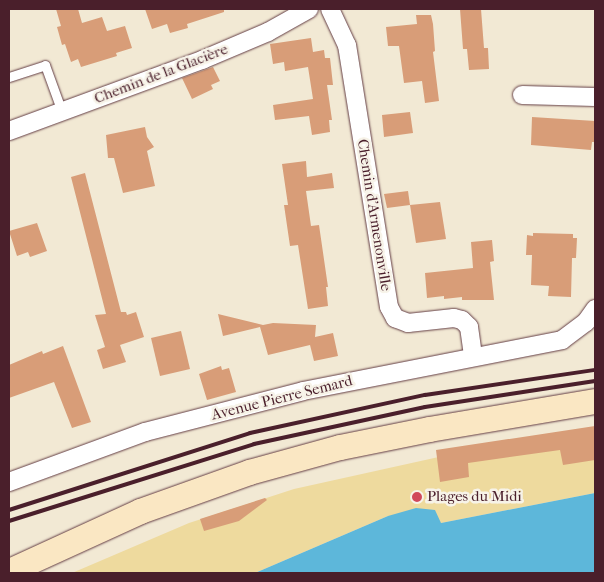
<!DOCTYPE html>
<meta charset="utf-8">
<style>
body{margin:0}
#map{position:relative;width:604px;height:582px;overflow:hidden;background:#f2e9d4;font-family:"IM FELL French Canon",serif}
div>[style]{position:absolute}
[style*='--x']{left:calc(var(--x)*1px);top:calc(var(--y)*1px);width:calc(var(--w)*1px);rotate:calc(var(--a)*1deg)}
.sand>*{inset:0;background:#eeda9e}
.water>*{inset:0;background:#5db7da}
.building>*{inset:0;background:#d89d78}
.roads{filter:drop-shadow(0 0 1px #633d44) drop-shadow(0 0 1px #633d44)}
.service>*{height:9px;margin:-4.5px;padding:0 4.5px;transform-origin:4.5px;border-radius:4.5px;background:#fff}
.minor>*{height:18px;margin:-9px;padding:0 9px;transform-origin:9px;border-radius:9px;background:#fff}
.secondary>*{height:25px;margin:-12.5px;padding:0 12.5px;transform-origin:12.5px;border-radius:12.5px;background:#fae7c3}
.rail>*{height:4px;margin:-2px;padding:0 2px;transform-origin:2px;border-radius:2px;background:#4a1f2b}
.dots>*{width:14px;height:14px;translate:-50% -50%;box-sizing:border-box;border:2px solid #f7f3e8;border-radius:50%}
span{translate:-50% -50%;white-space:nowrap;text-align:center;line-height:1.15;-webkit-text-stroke:5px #f7f3e8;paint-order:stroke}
.street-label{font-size:15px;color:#4a1f2b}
.poi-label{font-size:15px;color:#4a1f2b}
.left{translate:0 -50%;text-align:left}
.frame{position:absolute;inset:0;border:10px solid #4a1f2b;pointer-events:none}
</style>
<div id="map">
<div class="sand">
<div style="clip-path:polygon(595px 429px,595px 493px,441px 523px,388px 516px,255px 573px,72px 573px,189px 523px,294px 489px,502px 443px)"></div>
</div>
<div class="water">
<div style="clip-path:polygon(595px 493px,595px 573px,255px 573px,388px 516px,416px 508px,435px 510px,441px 523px)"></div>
</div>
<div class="building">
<div style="clip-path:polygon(56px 9px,78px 9px,82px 23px,102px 17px,107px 31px,125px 26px,132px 48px,116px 53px,117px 56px,81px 67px,78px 59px,71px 62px,65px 44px,62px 45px,57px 27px,61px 26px)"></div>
<div style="clip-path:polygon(145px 9px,224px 9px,224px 12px,187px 24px,188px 28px,170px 33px,167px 24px,152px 29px)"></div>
<div style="clip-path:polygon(460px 9px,481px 9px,484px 48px,488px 48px,489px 69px,469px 70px,467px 49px,463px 49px)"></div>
<div style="clip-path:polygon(416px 15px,431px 15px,433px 24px,435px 51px,433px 52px,439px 101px,425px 103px,422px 81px,404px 83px,399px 46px,388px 46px,386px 27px,417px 24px)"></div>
<div style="clip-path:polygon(311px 38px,313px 52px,324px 50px,325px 58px,330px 58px,333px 85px,327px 85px,332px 120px,329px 120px,330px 132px,312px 135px,309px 116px,275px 120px,273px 105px,313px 99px,308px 67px,285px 71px,284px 62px,273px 64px,270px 44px)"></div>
<div style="clip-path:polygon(213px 67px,220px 81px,211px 85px,213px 89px,192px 99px,182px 78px)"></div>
<div style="clip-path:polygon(410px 112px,413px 133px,384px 137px,382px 115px)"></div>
<div style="clip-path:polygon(532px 117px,595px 121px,595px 142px,592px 142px,591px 150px,531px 145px)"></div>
<div style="clip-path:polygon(145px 127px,147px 137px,154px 147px,147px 151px,155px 186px,123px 193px,114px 158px,108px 158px,106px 135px)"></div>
<div style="clip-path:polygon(306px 161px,307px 177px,332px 173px,334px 188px,306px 191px,311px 226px,319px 225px,328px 287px,326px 287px,328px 306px,308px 309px,298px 245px,290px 246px,284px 205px,288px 205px,282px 164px)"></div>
<div style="clip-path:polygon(85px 173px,121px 312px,126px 312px,127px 315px,136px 312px,144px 337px,120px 345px,126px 362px,103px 369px,97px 350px,105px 347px,95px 315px,106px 314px,71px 177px)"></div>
<div style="clip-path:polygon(408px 191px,410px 205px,387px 208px,384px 194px)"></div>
<div style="clip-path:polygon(440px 202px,446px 239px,416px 243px,410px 205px)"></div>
<div style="clip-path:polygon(37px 223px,47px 251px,30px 257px,28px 252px,17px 256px,9px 231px)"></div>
<div style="clip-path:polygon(533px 233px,573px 234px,573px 238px,577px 238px,576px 258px,572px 258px,571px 297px,548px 296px,549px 286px,531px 285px,532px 255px,526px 255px,527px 235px,533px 236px)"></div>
<div style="clip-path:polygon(492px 240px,494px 261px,490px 262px,494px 300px,462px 300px,462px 297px,444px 299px,444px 296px,427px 298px,425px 273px,473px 268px,471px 242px)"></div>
<div style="clip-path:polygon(218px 314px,263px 325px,273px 323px,316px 325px,315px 337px,333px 333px,338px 356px,314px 361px,310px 345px,268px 355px,260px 327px,223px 336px)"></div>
<div style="clip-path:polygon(181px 331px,190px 369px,160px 376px,151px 338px)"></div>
<div style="clip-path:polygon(63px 346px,91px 422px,72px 428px,54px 382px,9px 398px,9px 365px,42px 351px,43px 354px)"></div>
<div style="clip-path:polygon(221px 366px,222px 370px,229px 368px,236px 392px,207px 400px,199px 374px)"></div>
<div style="clip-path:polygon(595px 426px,595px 460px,563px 465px,560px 450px,468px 463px,469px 477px,440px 482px,436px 450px)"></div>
<div style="clip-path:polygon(265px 498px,267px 500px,239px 521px,204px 531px,200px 519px)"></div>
</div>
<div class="roads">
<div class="service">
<div style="--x:9;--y:77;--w:38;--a:-18"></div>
<div style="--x:45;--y:65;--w:50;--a:70.1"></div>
</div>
<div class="minor">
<div style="--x:330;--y:9;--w:40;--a:65"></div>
<div style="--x:347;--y:45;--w:265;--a:80.9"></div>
<div style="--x:389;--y:307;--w:13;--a:61"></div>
<div style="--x:395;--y:318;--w:14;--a:21"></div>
<div style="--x:408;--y:323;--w:46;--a:-6.2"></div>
<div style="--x:454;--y:318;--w:8;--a:14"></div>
<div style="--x:462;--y:320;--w:10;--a:45"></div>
<div style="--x:469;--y:327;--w:29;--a:82"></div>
<div style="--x:522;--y:95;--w:73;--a:1.6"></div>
<div style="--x:9;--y:131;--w:206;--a:-20.2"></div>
<div style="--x:202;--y:60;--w:72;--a:-23"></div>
<div style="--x:268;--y:32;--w:47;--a:-29.3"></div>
<div style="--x:9;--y:482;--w:145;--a:-20.2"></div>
<div style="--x:145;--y:432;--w:163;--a:-14.5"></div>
<div style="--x:303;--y:391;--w:264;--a:-11.1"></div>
<div style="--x:562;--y:340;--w:30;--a:-37"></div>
<div style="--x:586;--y:322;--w:16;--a:-55"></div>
</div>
<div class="secondary">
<div style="--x:9;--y:571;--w:144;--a:-24.6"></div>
<div style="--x:140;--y:511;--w:116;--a:-19.7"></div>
<div style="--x:249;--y:472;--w:94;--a:-15.4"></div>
<div style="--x:340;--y:447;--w:91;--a:-11.4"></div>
<div style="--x:429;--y:429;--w:168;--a:-9.6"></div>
</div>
</div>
<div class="rail">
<div style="--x:9;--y:510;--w:253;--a:-17.7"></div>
<div style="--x:250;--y:433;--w:179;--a:-12.3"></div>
<div style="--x:425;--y:395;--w:172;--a:-8.4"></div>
<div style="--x:9;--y:521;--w:257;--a:-17.4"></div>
<div style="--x:254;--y:444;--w:175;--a:-12.2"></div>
<div style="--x:425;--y:407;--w:172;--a:-8.7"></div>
</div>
<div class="dots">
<div style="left:417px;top:497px;background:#d1495b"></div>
</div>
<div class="street-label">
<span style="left:161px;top:74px;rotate:-21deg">Chemin de la Glacière</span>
<span style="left:374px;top:215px;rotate:81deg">Chemin d'Armenonville</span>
<span style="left:282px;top:398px;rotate:-14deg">Avenue Pierre Semard</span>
</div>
<div class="poi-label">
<span class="left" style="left:427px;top:497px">Plages du Midi</span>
</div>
<div class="frame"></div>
</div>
